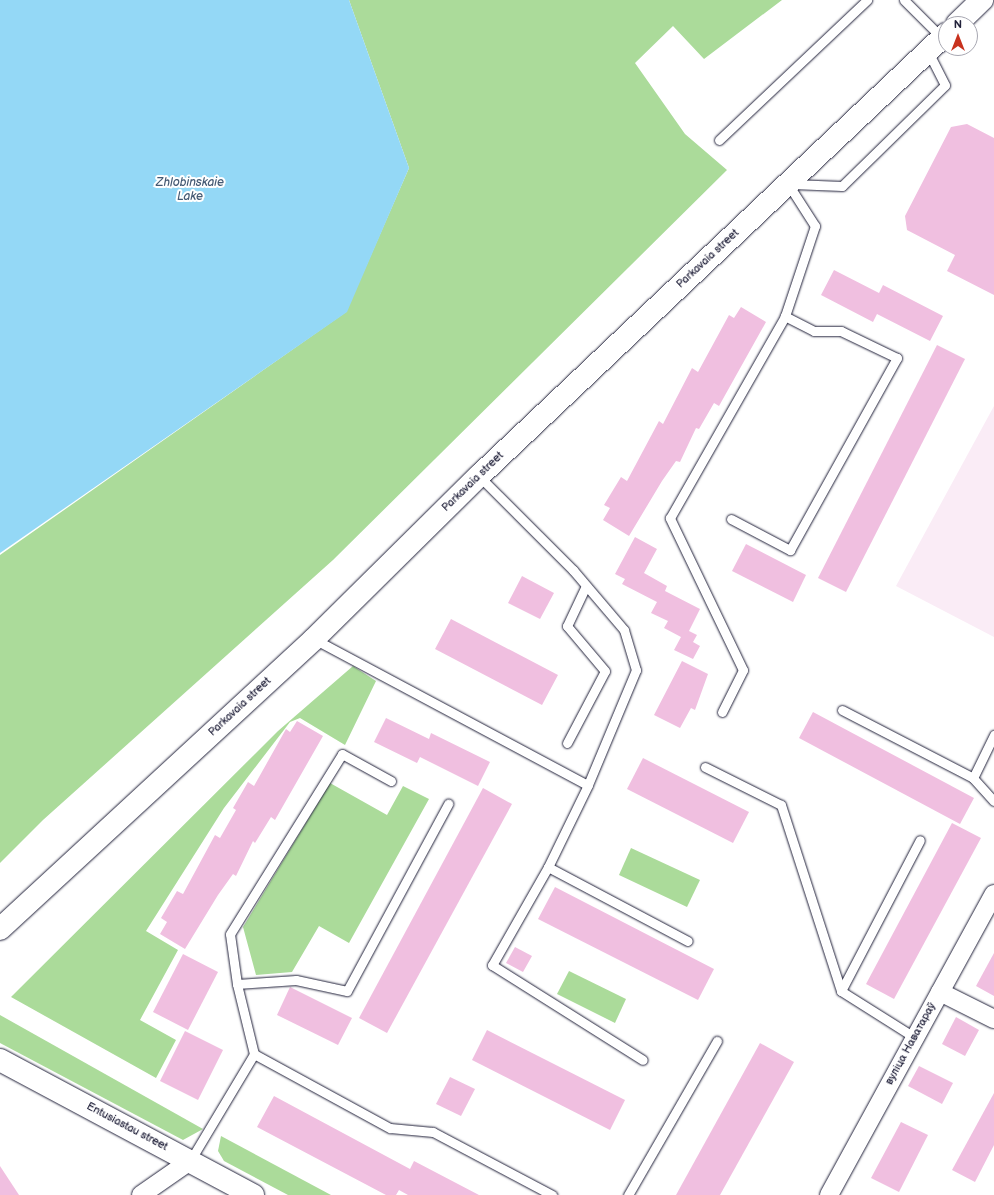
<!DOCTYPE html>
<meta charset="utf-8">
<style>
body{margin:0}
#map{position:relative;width:994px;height:1195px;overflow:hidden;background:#fff;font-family:"Balsamiq Sans",sans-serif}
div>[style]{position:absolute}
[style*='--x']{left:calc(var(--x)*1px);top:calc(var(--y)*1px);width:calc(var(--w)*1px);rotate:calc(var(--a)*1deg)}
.built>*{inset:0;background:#faecf6}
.green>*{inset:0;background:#abdb9a}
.water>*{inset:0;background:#94d8f6}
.building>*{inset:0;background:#f0bfe0}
.roads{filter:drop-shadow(0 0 1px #22223b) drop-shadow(0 0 1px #22223b)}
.service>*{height:9px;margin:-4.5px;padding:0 4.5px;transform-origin:4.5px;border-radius:4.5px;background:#fff}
.minor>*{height:18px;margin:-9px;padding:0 9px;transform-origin:9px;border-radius:9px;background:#fff}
.secondary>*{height:22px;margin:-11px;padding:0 11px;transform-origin:11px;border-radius:11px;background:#fff}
span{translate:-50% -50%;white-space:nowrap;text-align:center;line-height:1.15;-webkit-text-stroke:4px #fff;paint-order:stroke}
.street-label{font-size:11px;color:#22223b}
.water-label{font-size:12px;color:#445973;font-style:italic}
.north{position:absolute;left:938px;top:16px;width:40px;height:40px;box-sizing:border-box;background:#fff;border:1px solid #a7a7b1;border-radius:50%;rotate:0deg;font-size:11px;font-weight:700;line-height:16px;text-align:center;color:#22223b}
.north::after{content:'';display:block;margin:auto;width:14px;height:18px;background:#c8321e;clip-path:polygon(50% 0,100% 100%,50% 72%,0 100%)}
</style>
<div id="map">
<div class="built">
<div style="clip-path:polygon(994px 406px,994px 637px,896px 586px)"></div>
</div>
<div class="green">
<div style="clip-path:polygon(349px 0,782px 0,704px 59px,673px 26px,635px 63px,685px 134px,727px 170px,333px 560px,43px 820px,0 863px,0 555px,346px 312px,409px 168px)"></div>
<div style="clip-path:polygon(353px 666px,376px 681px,345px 745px,300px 718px,290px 722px,224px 808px,146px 931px,178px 950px,140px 1020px,176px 1040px,156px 1078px,11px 997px,278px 731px)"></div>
<div style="clip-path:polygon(330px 783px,387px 815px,403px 786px,429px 799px,349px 943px,319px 926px,292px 972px,256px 975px,243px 927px)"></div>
<div style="clip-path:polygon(631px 848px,700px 880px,687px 907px,619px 875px)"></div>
<div style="clip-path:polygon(569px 971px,626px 999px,615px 1023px,557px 994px)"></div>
<div style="clip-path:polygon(0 1015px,203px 1129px,183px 1140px,0 1043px)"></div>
<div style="clip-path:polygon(221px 1136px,331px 1195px,288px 1195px,224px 1161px,218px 1151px)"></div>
</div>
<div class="water">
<div style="clip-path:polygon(0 0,349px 0,409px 168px,347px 312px,0 553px)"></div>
</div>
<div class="building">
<div style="clip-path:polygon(967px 124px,994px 138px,994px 295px,947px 271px,955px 255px,907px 230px,905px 216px,951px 127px)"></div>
<div style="clip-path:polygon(834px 270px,879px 293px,883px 285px,943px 316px,930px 341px,877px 314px,873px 322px,821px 295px)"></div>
<div style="clip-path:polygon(741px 307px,766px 322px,719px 406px,714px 403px,699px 429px,696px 428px,680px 462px,676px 461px,662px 481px,629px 536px,603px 520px,610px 508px,604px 505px,621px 477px,627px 481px,659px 421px,663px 424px,692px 368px,698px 372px,729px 315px,734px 318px)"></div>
<div style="clip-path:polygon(937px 345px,965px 359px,846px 592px,818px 578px)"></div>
<div style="clip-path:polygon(635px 537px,657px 549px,644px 573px,667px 586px,665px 591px,700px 609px,689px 631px,697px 635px,693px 642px,700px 646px,693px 659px,674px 650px,681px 637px,664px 628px,668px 621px,651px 613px,657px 602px,622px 584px,625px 579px,615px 574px)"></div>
<div style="clip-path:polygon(746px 544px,806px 575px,793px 602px,732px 571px)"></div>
<div style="clip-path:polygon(522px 576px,554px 593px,540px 619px,508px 603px)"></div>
<div style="clip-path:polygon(451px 619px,558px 675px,542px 705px,435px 649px)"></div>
<div style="clip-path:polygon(682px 661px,708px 674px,695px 710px,691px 708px,680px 728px,654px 715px)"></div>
<div style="clip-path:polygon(813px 712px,974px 798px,960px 824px,799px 738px)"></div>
<div style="clip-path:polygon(386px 718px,429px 739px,431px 733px,490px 762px,478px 786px,420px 757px,417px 763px,374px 742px)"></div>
<div style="clip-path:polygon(297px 721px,323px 736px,275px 820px,271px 817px,255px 843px,253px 841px,236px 876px,233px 874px,218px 895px,185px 949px,160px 934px,167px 922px,161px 918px,177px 891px,183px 894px,215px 835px,220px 838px,236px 810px,233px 808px,248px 782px,254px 786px,286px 729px,290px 732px)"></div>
<div style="clip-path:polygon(643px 758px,749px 812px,733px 843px,627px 789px)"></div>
<div style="clip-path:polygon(483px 788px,512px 804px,387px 1033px,359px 1018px)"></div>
<div style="clip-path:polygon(952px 823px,981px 838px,894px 999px,866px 984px)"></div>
<div style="clip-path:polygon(555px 887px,714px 969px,698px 1000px,538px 919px)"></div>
<div style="clip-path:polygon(515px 947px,532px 956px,523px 972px,506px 963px)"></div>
<div style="clip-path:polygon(994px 953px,994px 996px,976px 986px)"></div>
<div style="clip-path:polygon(183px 954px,218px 972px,188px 1030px,153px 1012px)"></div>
<div style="clip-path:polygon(290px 987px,352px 1018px,338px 1045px,277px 1015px)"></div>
<div style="clip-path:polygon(956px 1017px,979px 1030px,965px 1056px,942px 1044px)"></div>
<div style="clip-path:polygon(487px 1030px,625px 1100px,610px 1130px,472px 1060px)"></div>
<div style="clip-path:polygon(185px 1031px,223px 1050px,198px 1100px,160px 1081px)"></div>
<div style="clip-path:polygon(760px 1043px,794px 1062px,720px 1195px,676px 1195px)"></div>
<div style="clip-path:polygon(919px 1066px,953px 1083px,942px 1104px,908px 1086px)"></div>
<div style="clip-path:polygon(450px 1077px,475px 1089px,461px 1116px,436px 1104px)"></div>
<div style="clip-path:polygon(994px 1093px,994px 1145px,975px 1182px,952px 1170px)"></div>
<div style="clip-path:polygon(274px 1096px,410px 1169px,414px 1161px,479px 1195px,408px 1195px,399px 1190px,396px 1195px,386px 1195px,257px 1127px)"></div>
<div style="clip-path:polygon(901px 1122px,928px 1135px,899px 1192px,871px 1178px)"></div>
<div style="clip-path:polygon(0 1166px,19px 1195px,0 1195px)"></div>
</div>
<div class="roads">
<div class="service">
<div style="--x:904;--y:0;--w:54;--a:45"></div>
<div style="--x:719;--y:140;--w:204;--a:-43.4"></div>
<div style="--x:792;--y:184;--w:50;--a:2.3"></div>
<div style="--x:842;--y:186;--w:144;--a:-44.4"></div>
<div style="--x:945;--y:85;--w:37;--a:-117"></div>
<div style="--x:479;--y:476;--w:133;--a:45"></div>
<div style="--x:573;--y:570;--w:79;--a:49.6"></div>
<div style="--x:624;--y:630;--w:42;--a:73.3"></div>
<div style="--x:636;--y:670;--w:125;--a:112.7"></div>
<div style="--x:731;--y:519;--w:67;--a:27.7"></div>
<div style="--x:790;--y:550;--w:220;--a:-60.9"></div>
<div style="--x:897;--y:358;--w:62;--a:-154.3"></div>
<div style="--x:841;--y:331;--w:27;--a:180"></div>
<div style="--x:814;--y:331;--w:33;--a:-153"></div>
<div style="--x:785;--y:316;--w:95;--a:-71.6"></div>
<div style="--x:815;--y:226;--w:50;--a:-122.7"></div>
<div style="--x:314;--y:639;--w:310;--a:28.1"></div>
<div style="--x:588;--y:785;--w:91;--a:116"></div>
<div style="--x:548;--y:867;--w:113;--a:119.7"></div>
<div style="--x:492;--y:965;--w:178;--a:32.2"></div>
<div style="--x:842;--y:710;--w:148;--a:27.4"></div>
<div style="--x:973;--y:778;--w:31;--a:48"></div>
<div style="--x:722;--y:712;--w:47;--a:-63.4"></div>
<div style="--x:743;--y:670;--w:169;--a:-115.7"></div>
<div style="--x:670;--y:518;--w:232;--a:-60.3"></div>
<div style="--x:567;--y:743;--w:81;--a:-62.2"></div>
<div style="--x:605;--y:671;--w:59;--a:-130.2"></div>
<div style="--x:567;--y:626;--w:42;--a:-64.7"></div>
<div style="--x:705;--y:767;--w:85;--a:26.6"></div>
<div style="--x:781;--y:805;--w:195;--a:72.1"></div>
<div style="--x:841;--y:991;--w:86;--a:32.2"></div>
<div style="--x:973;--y:778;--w:48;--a:-64"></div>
<div style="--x:548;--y:867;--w:158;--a:27.9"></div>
<div style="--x:237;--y:984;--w:50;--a:-98"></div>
<div style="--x:230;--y:934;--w:212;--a:-58.1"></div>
<div style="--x:342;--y:754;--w:56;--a:28.9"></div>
<div style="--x:841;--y:991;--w:170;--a:-62.4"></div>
<div style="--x:254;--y:1054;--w:155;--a:28.6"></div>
<div style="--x:390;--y:1128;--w:43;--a:5.3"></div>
<div style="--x:433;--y:1132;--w:135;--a:27.9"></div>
<div style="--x:190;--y:1161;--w:125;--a:-59.1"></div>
<div style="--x:254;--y:1054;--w:72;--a:-103.7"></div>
<div style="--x:237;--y:984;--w:59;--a:-3.9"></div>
<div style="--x:296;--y:980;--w:52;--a:12.2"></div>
<div style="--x:347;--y:991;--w:213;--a:-61.6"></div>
<div style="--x:628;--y:1195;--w:178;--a:-60"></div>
</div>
<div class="minor">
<div style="--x:940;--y:992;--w:60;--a:26.6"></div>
<div style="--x:141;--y:1195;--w:60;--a:-34.8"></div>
<div style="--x:829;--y:1195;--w:343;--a:-61.3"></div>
</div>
<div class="secondary">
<div style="--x:957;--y:24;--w:35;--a:-44"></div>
<div style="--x:0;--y:929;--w:427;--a:-42.7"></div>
<div style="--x:314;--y:639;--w:232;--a:-44.7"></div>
<div style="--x:479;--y:476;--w:643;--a:-43.42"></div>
<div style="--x:0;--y:1060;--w:287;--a:28.1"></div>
</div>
</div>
<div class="street-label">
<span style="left:708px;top:259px;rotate:-43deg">Parkavaia street</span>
<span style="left:473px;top:482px;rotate:-44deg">Parkavaia street</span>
<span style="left:240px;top:707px;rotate:-43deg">Parkavaia street</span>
<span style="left:911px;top:1044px;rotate:-61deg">вуліца Наватараў</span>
<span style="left:127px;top:1127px;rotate:28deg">Entusiastau street</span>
</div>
<div class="water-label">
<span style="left:190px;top:190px">Zhlobinskaie<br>Lake</span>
</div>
<div class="north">N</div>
</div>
